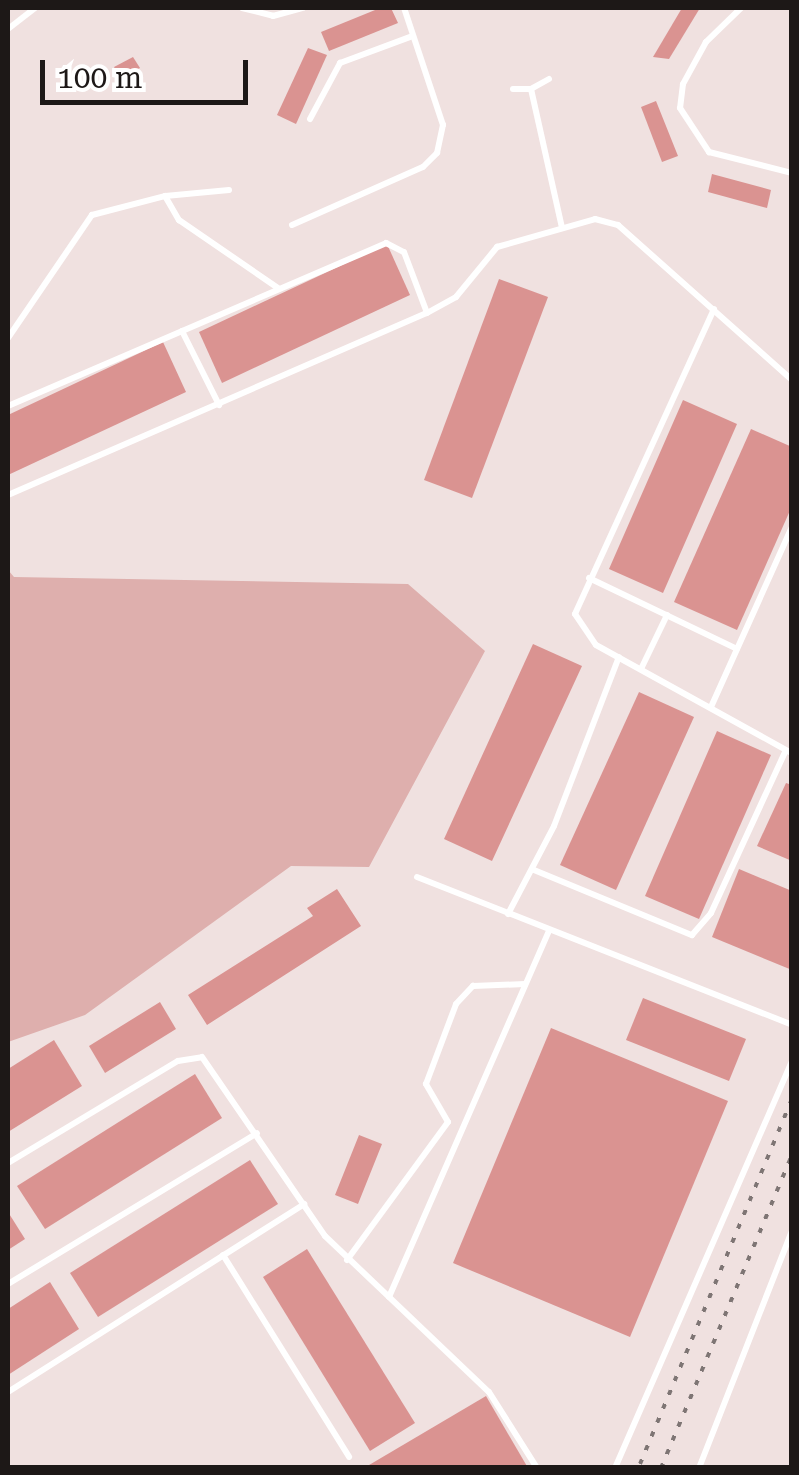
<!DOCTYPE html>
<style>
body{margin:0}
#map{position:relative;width:799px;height:1475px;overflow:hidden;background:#f0e1e0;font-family:"Roboto Serif",serif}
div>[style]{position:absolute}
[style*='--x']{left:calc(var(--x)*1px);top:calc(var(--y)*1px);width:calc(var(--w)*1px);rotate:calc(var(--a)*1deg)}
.green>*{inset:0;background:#deafad}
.building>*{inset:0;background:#da9391}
.lane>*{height:6px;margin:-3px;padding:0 3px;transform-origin:3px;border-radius:3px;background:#fff}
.rail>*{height:4px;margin-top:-2px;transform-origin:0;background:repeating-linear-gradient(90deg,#7e7574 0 5px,transparent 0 15px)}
span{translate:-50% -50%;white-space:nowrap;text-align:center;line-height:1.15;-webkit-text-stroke:8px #fff;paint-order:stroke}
.frame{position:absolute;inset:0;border:10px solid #1d1817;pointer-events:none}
.scale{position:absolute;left:40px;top:60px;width:208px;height:45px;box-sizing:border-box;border:5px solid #1d1817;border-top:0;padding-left:12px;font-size:30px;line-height:35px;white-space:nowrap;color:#1d1817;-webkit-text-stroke:8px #fff;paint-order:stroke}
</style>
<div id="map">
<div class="green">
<div style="clip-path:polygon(8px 570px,14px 577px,408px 584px,485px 651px,369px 867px,291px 866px,85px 1015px,8px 1042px)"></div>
</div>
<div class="building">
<div style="clip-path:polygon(380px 8px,391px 8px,398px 23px,329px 51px,321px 32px)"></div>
<div style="clip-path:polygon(682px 8px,700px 8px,669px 59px,653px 57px)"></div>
<div style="clip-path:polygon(308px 48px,327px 55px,296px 124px,277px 115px)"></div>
<div style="clip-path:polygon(133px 57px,140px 68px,121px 79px,114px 67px)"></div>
<div style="clip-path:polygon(656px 101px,678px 156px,662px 162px,641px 107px)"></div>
<div style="clip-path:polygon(712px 174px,771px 190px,767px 208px,708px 192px)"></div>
<div style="clip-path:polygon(387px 244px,410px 295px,222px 383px,199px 332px)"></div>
<div style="clip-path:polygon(499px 279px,548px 297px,472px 498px,424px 480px)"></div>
<div style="clip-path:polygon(163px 342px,186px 392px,8px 475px,8px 415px)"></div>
<div style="clip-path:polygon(683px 400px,737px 424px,663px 593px,609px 569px)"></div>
<div style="clip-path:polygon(751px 429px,792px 447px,792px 506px,737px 630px,674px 602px)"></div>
<div style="clip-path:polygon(533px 644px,582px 666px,492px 861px,444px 839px)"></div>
<div style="clip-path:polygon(639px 692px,694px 717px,616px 890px,560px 865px)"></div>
<div style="clip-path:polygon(717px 731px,771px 755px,699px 919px,645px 896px)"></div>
<div style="clip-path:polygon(786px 783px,792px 785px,792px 861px,757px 846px)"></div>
<div style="clip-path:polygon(739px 869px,792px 891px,792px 970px,712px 937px)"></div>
<div style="clip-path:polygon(337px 889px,361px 926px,207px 1025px,188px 995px,313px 916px,307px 908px)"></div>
<div style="clip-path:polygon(643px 998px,746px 1039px,729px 1081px,626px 1040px)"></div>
<div style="clip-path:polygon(160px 1002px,176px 1029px,105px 1073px,89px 1046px)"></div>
<div style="clip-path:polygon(551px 1028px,728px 1101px,630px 1337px,453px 1263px)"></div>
<div style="clip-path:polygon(54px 1040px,82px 1086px,8px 1132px,8px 1069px)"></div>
<div style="clip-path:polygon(195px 1074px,222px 1118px,45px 1229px,17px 1186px)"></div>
<div style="clip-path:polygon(359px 1135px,382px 1144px,358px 1204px,335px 1195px)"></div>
<div style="clip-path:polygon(250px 1160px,278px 1204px,98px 1317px,70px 1273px)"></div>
<div style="clip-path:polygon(8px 1212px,25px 1239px,8px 1250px)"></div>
<div style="clip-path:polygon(307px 1249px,415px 1423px,370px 1451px,263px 1277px)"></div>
<div style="clip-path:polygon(50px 1282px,79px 1329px,8px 1375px,8px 1309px)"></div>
<div style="clip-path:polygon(486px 1396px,528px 1468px,364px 1468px)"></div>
</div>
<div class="lane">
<div style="--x:242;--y:8;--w:32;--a:14"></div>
<div style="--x:273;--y:16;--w:31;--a:-15"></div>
<div style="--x:741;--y:8;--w:49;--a:135.8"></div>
<div style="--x:706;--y:42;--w:48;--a:118.7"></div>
<div style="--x:683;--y:84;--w:24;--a:97"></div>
<div style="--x:680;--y:108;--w:53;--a:56.6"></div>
<div style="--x:709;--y:152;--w:86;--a:14.2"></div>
<div style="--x:8;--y:29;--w:34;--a:-38"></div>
<div style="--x:549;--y:79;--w:21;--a:151"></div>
<div style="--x:531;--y:89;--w:142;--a:77.4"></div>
<div style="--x:513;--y:89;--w:18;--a:0"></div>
<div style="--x:310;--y:119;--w:64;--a:-61.8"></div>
<div style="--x:340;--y:63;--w:75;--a:-20.4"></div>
<div style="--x:229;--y:190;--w:64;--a:174.6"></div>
<div style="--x:165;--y:196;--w:28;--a:60"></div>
<div style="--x:179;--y:220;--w:120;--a:34.5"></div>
<div style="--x:292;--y:225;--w:143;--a:-23.9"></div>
<div style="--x:423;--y:167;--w:20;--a:-45"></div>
<div style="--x:437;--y:153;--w:29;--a:-78"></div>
<div style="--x:443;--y:125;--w:123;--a:-108.4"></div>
<div style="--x:714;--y:309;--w:335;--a:114.5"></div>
<div style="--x:575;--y:614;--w:37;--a:56"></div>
<div style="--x:596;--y:645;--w:224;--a:28.9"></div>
<div style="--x:182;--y:331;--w:83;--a:63.4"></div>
<div style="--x:8;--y:338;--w:149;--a:-55.7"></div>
<div style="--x:92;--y:215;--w:75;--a:-14.6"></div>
<div style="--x:8;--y:406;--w:412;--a:-23.3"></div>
<div style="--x:386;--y:243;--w:20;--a:27"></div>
<div style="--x:404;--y:252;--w:65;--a:69.3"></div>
<div style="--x:8;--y:495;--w:457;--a:-23.5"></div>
<div style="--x:427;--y:313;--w:33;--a:-29"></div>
<div style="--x:456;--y:297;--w:65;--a:-50.6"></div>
<div style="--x:497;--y:247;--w:102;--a:-15.9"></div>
<div style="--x:595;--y:219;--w:24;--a:15"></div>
<div style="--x:618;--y:225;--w:233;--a:41.7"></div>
<div style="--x:589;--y:578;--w:164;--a:25.6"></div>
<div style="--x:641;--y:669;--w:60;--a:-64.3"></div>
<div style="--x:711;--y:707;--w:197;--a:-65.8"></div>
<div style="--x:534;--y:870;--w:171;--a:22.4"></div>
<div style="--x:692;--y:935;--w:29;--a:-49"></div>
<div style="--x:711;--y:913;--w:179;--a:-65.3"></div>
<div style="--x:417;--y:877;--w:403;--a:21.5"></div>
<div style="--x:508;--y:914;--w:99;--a:-62.4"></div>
<div style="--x:554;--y:826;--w:181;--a:-69"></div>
<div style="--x:8;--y:1163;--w:198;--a:-31"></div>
<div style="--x:178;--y:1061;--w:24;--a:-9"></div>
<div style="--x:202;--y:1057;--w:217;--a:55.5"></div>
<div style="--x:325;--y:1236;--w:226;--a:43.6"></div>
<div style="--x:489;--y:1392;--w:90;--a:57.7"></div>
<div style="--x:223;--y:1255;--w:238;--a:58"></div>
<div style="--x:347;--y:1260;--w:171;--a:-53.8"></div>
<div style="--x:448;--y:1122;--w:44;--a:-120.1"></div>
<div style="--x:426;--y:1084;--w:85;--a:-69.4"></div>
<div style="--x:456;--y:1004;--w:25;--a:-47"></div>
<div style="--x:473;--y:986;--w:52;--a:-2.2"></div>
<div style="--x:8;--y:1284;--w:291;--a:-31.2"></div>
<div style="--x:389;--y:1297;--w:399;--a:-66.4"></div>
<div style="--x:8;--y:1392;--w:351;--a:-32.4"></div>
<div style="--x:615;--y:1468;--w:444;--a:-66.5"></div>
<div style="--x:699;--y:1468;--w:255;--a:-68.6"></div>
</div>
<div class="rail">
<div style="--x:640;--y:1464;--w:395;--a:-67.4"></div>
<div style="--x:661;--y:1468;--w:339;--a:-67.3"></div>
</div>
<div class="frame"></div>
<div class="scale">100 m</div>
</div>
